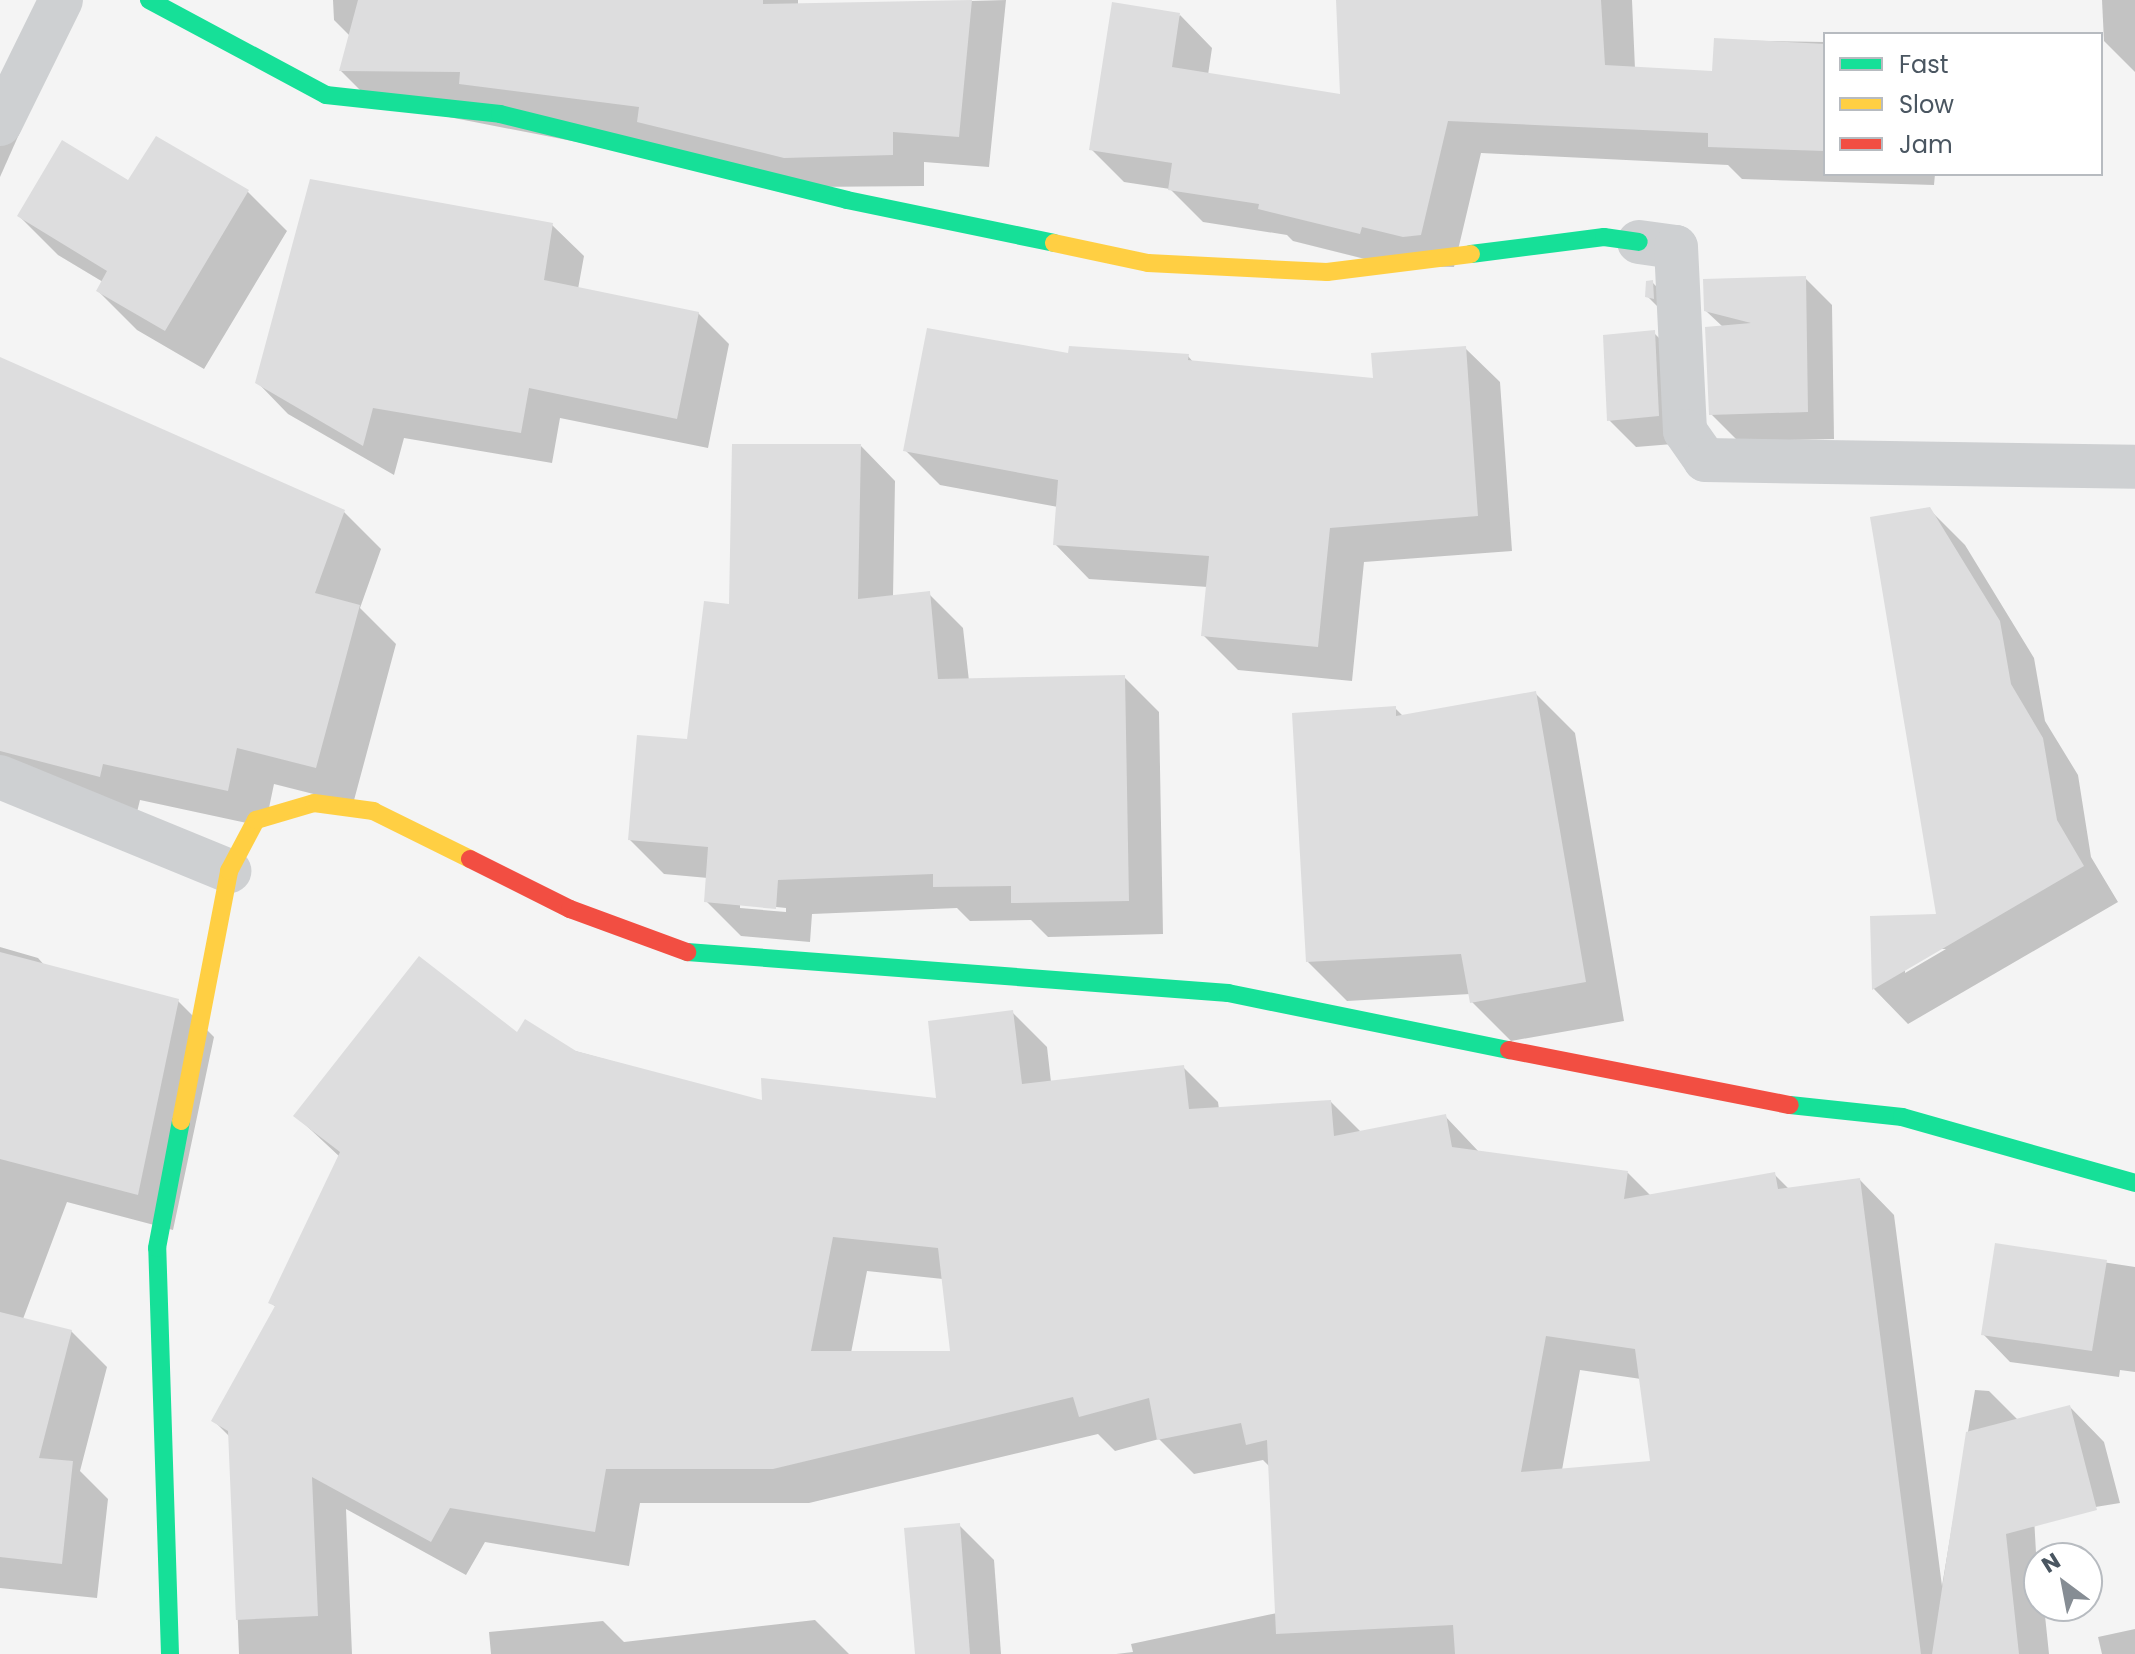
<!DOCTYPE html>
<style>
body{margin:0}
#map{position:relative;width:2135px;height:1654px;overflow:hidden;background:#f4f4f4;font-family:Poppins,sans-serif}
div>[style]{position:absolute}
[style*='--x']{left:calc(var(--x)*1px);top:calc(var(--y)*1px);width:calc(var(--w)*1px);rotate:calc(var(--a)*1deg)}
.shadow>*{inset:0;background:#0003}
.building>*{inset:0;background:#ddddde}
.street>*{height:44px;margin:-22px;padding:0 22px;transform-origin:22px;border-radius:22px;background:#ced0d2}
.fast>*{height:18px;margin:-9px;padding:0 9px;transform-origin:9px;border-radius:9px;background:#16e098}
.slow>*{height:18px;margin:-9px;padding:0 9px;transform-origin:9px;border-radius:9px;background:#ffcf43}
.jam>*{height:18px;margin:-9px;padding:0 9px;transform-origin:9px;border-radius:9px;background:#f24e42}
span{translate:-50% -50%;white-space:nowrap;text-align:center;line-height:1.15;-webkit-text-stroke:8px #fff;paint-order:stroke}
.legend{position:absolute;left:1823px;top:32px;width:280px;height:144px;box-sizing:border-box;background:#fff;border:2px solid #b7bbc0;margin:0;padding:10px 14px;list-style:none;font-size:24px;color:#4a5661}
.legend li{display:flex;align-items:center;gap:16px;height:40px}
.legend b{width:40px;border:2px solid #b7bbc0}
.north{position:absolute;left:2023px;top:1542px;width:80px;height:80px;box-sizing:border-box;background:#fff;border:2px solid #b7bbc0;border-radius:50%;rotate:328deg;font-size:22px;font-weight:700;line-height:32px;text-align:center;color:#4a5661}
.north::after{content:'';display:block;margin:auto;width:28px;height:36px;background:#868d94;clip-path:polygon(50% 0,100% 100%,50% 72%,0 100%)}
</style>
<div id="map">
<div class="shadow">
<div style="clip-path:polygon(333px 0,798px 0,798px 6px,1006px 0,989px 167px,924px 162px,924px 186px,807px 187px,372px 102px,341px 71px,351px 37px,334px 20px)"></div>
<div style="clip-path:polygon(1338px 0,1632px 0,1635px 69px,1714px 73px,1716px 40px,1825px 42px,1825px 174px,1935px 174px,1934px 185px,1742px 179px,1728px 165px,1481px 153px,1454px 267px,1393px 266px,1293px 241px,1287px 235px,1203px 222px,1170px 189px,1124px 182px,1091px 149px,1180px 15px,1212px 48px,1208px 75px,1343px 96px)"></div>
<div style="clip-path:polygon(2102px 0,2135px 0,2135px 72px,2104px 41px)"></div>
<div style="clip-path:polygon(0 86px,28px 114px,0 177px)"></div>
<div style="clip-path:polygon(156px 138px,248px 192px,287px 231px,204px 369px,137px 330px,98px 291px,103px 282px,58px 255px,19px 216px,129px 183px)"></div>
<div style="clip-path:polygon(552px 225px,584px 256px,578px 289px,698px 313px,729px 344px,708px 448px,560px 418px,552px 463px,404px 438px,394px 475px,288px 414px,257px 382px)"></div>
<div style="clip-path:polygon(1805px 278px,1832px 305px,1834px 439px,1738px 441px,1711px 414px,1723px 327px,1706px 311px)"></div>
<div style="clip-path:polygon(1652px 282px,1679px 310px,1674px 323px,1647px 296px)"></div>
<div style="clip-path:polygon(1654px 333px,1681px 360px,1685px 443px,1636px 447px,1609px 420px)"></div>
<div style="clip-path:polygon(1465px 348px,1500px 382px,1512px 551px,1364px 562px,1352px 681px,1238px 670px,1203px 635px,1208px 587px,1089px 579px,1055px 544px,1058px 507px,940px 485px,905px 450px,1070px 356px,1188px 356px,1194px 363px,1375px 381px)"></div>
<div style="clip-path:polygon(0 359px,344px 512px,381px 549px,360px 608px,396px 644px,353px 804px,274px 784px,265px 827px,140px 800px,137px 812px,0 764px)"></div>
<div style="clip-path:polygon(evenodd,861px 446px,895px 481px,893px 597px,929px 594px,963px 628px,969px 681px,1124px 677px,1159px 712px,1163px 934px,1048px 937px,1031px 920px,970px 921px,957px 908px,812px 914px,810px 942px,741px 936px,706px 901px,708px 878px,664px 874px,630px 840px,689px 741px,731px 606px,861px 446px,740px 903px,786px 908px,786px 912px,740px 908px,740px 903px)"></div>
<div style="clip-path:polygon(evenodd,1929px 509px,1965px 545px,2034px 658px,2045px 721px,2078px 775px,2091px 857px,2118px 902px,1908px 1024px,1874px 989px,1872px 918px,1938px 916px,1929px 509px,1938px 949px,1946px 949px,1905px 973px,1905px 969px,1938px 949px)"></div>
<div style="clip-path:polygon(1536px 694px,1575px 733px,1624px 1021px,1511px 1041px,1472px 1002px,1470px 994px,1347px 1001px,1308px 962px,1395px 708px,1404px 717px)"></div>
<div style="clip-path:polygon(0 947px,38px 958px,46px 967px,178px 1001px,214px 1037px,173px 1230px,67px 1202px,23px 1319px,71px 1331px,107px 1367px,80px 1471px,108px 1499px,97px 1598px,0 1588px)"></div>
<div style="clip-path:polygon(evenodd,1012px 1012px,1047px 1047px,1051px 1082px,1183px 1067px,1218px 1102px,1219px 1109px,1331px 1102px,1361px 1132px,1445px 1116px,1480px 1153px,1628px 1173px,1651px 1196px,1774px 1174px,1790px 1190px,1860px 1180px,1894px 1215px,1942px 1586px,1975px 1390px,1989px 1391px,2019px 1421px,2070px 1407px,2104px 1442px,2120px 1503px,2034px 1517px,2039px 1606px,2044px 1606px,2049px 1654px,1116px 1654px,1133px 1652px,1131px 1644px,1277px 1613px,1270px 1467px,1263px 1460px,1194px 1474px,1159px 1439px,1115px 1451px,1098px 1434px,809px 1503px,640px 1503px,629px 1566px,485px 1542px,466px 1575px,346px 1509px,352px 1654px,239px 1654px,231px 1438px,214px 1421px,277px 1308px,270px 1302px,340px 1157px,296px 1116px,517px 1035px,764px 1103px,938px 1100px,1012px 1012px,867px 1271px,943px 1279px,952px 1353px,851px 1353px,867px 1271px,1012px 1012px,1580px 1370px,1641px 1379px,1652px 1463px,1562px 1470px,1580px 1370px)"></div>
<div style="clip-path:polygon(1997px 1246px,2135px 1267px,2135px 1372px,2120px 1370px,2119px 1377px,2010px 1362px,1983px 1334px)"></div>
<div style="clip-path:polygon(959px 1525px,994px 1560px,1001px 1654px,917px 1654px)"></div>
<div style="clip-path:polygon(815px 1620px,849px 1654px,491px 1654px,489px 1632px,603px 1621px,624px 1642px)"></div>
<div style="clip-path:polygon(2135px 1629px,2135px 1654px,2102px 1654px,2098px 1637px)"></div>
</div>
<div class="building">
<div style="clip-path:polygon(358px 0,763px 0,763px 4px,972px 0,959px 137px,893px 132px,893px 155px,784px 158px,637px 122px,639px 107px,459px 84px,460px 72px,339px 71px)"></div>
<div style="clip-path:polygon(1336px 0,1601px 0,1605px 65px,1712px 71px,1714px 38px,1825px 44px,1825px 151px,1708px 147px,1708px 133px,1448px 121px,1421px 235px,1403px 237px,1362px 227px,1360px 234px,1258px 209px,1259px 204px,1168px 190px,1172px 163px,1089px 150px,1112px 2px,1180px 13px,1172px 67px,1340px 94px)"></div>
<div style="clip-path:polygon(156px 136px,249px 190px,165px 331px,96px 291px,107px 271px,17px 216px,62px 140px,128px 180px)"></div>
<div style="clip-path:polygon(310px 179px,553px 223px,544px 280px,699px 312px,677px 419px,529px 388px,521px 433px,373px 408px,363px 446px,255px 383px)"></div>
<div style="clip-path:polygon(1806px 276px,1808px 412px,1709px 415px,1705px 327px,1751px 323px,1704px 311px,1703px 279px)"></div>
<div style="clip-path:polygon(1653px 280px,1654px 299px,1645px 297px,1646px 281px)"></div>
<div style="clip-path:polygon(927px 328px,1068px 353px,1069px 346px,1189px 354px,1188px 360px,1373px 378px,1371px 353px,1466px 346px,1478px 516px,1330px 528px,1318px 647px,1201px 636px,1209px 556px,1053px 545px,1058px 480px,903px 451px)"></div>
<div style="clip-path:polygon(1655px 330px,1659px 416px,1607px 421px,1603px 335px)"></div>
<div style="clip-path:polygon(0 357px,345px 510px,315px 593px,360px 605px,316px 768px,237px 748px,228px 791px,103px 764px,100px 777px,0 751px)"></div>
<div style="clip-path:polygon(732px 444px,861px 444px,858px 599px,930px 591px,938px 679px,1125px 675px,1129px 901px,1011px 903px,1011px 886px,933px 887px,933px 874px,778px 880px,776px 909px,704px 902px,708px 847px,628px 840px,637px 735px,687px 739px,704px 601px,729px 604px)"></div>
<div style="clip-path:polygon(1930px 507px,2000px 621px,2011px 684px,2043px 738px,2057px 820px,2084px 866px,1872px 990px,1870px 916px,1936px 914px,1870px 517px)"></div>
<div style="clip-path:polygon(1536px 691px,1586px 982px,1470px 1003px,1461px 954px,1306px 962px,1292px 713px,1396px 706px,1396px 716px)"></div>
<div style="clip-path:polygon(0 952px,179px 999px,138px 1195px,0 1159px)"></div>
<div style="clip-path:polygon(evenodd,419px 956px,517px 1032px,525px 1019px,576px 1051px,762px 1100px,761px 1078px,936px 1098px,928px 1021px,1013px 1010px,1022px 1084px,1184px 1065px,1189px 1109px,1331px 1100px,1334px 1136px,1446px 1114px,1452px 1147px,1628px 1171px,1624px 1199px,1775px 1172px,1778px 1189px,1860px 1178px,1921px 1654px,1455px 1654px,1453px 1625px,1276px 1634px,1267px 1440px,1246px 1445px,1241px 1423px,1157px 1440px,1149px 1398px,1079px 1417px,1073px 1397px,773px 1469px,606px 1469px,595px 1532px,450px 1508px,431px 1542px,312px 1477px,318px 1616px,236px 1620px,228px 1431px,211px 1421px,275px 1306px,268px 1303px,340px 1152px,293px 1116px,419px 956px,833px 1237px,938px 1248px,950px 1351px,811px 1351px,833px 1237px,419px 956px,1546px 1336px,1635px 1349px,1650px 1461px,1521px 1472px,1546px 1336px)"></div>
<div style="clip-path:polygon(1995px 1243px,2107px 1260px,2092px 1351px,1981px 1335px)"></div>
<div style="clip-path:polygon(0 1312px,72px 1330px,39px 1458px,73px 1461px,62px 1564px,0 1557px)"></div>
<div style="clip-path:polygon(2070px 1405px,2097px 1510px,2006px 1534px,2019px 1654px,1932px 1654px,1966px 1432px)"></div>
<div style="clip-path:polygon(960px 1523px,970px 1654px,915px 1654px,904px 1528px)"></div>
</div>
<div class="street">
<div style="--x:0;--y:124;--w:138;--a:-63.8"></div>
<div style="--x:1639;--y:242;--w:37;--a:8"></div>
<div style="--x:1676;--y:247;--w:184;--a:87.2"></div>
<div style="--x:1685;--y:431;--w:35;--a:55"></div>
<div style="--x:1705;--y:460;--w:430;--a:0.9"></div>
<div style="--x:0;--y:777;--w:248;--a:22.3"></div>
</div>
<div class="fast">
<div style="--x:149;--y:0;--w:201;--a:28.2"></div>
<div style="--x:326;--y:95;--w:175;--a:6.2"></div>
<div style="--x:500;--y:114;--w:357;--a:13.9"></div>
<div style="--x:847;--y:200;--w:211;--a:11.7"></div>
<div style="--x:1471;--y:254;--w:134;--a:-7.3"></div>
<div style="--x:1604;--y:237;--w:35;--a:8"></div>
<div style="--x:687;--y:952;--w:543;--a:4.33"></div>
<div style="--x:1228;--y:993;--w:287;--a:11.5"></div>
<div style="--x:1790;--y:1105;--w:113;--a:6.1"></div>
<div style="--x:1902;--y:1117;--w:242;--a:15.8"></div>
<div style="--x:170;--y:1654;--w:406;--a:-91.8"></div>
<div style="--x:157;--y:1248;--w:129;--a:-79.3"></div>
</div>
<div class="slow">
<div style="--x:1054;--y:243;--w:96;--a:12"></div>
<div style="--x:1148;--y:263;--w:179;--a:2.9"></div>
<div style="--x:1327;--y:272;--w:145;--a:-7.1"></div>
<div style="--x:181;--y:1121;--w:255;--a:-79.1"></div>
<div style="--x:229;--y:871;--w:58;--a:-62.1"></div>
<div style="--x:256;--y:820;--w:60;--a:-16.3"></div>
<div style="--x:314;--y:803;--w:60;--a:7.7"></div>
<div style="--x:373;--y:811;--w:108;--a:26.3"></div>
</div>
<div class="jam">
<div style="--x:470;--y:859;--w:112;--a:26.6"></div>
<div style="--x:570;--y:909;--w:125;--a:20.2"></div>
<div style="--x:1509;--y:1050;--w:286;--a:11.1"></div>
</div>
<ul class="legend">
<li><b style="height:10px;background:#16e098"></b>Fast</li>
<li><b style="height:10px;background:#ffcf43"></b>Slow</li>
<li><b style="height:10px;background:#f24e42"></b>Jam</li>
</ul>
<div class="north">N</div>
</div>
